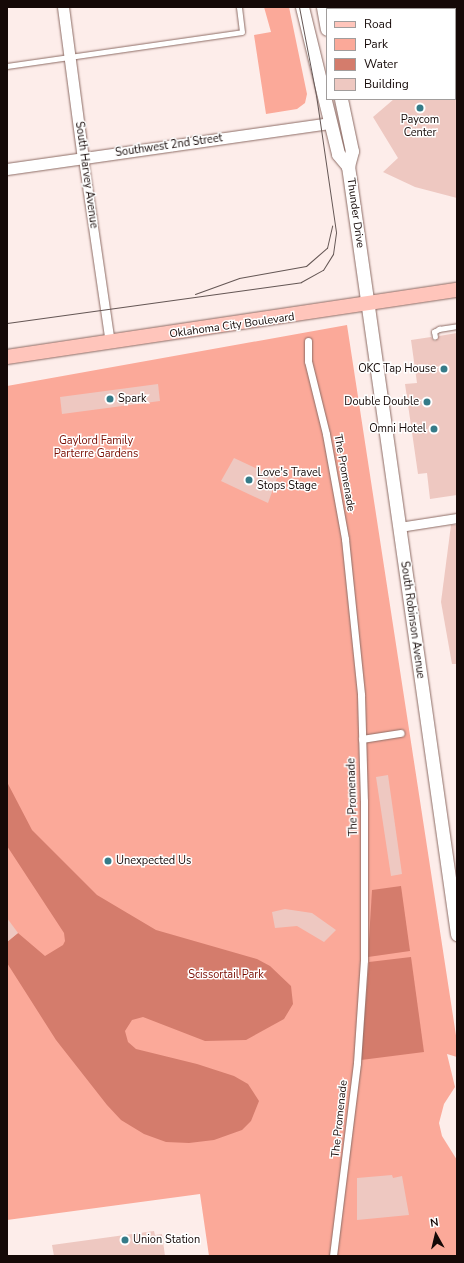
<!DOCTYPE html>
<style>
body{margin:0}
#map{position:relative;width:464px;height:1263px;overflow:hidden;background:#fdedea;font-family:"Nunito Sans",sans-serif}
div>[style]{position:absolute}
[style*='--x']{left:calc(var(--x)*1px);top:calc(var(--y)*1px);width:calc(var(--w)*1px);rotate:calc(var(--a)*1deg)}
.green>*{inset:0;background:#fba999}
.water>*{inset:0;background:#d47c6c}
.building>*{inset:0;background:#eec8c1}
.roads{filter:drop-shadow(0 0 1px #8d6c65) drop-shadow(0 0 1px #8d6c65)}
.service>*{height:4.5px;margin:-2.25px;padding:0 2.25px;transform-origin:2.25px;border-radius:2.25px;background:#fff}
.pedestrian>*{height:7px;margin:-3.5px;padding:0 3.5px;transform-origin:3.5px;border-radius:3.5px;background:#fff}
.minor>*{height:9px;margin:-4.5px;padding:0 4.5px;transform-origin:4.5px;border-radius:4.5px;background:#fff}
.tertiary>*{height:11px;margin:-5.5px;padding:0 5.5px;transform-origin:5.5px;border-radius:5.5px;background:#fff}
.secondary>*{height:13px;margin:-6.5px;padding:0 6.5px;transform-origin:6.5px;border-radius:6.5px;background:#fff}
.primary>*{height:14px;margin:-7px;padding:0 7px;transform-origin:7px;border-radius:7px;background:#ffc5bb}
.tram>*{height:1px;margin:-0.5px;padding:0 0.5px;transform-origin:0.5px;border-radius:0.5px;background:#655755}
.dots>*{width:11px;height:11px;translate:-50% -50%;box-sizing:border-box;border:2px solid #fff;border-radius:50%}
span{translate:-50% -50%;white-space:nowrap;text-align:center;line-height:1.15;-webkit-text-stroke:3px #fff;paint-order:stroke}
.poi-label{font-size:11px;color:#150907}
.right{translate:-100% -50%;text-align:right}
.left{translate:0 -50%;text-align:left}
.street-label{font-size:11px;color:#150907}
.park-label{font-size:11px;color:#790c00}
.frame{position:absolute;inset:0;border:8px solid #150907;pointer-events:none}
.legend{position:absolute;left:326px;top:8px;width:130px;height:92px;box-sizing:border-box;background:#fff;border:1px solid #a19d9c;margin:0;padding:5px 7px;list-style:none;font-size:12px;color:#150907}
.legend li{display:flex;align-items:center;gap:8px;height:20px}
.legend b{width:20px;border:1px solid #a19d9c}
.north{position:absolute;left:416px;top:1215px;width:40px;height:40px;-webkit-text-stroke:3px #fff;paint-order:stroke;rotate:352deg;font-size:11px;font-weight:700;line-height:16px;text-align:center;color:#150907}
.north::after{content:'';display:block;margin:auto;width:14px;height:18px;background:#150907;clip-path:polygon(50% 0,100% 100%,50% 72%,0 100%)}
</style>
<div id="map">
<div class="green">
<div style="clip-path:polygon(264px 7px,289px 7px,307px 94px,305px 103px,297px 109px,266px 114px,254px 35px,271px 32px)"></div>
<div style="clip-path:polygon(347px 325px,457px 1042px,457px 1057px,447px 1054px,455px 1087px,444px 1104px,439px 1123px,442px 1136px,457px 1160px,457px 1256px,209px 1256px,200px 1194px,7px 1220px,7px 386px)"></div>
</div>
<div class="water">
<div style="clip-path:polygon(7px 782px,32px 830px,97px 895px,156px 930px,257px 959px,270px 966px,291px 986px,293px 1004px,284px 1019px,246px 1040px,205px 1041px,143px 1017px,132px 1020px,125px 1031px,128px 1042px,136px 1049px,197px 1064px,234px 1076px,248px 1084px,259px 1101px,251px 1121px,242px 1130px,214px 1140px,189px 1143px,166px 1142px,144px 1134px,121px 1120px,107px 1105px,56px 1040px,7px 963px,7px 942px,18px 933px,45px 956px,63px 945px,65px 941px,64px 933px,7px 846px)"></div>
<div style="clip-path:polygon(401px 886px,410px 951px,368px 957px,372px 890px)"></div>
<div style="clip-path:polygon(411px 957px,424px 1052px,361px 1060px,369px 962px)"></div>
</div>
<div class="building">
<div style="clip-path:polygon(394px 99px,457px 99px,457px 198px,415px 187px,383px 172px,398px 158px,373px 117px)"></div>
<div style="clip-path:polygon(457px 333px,457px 495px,430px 499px,427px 473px,418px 474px,405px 384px,417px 383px,411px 340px,431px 337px,435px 341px,439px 336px)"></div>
<div style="clip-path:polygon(158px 384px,160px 401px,62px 414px,60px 397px)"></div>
<div style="clip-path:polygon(234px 458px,277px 478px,268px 503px,221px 481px)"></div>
<div style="clip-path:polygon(451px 525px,457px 525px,457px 664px,452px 664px,441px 602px)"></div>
<div style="clip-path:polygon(388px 775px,402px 874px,391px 876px,376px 777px)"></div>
<div style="clip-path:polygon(285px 909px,312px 913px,336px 930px,324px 942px,297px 926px,275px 928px,272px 912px)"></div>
<div style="clip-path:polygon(7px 918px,18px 933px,7px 942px)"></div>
<div style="clip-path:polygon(392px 1175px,393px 1178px,402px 1176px,409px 1215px,357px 1220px,357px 1178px)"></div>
<div style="clip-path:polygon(154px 1231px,155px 1235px,162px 1234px,165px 1256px,54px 1256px,52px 1245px)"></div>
</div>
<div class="roads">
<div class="service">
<div style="--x:7;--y:66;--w:237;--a:-8.2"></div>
<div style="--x:242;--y:32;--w:25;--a:-97"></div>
<div style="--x:435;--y:337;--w:5;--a:-101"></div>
<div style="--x:434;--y:332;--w:6;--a:-31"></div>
<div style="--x:439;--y:329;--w:18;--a:-9"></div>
</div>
<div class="pedestrian">
<div style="--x:308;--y:341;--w:20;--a:90"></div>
<div style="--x:308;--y:361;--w:75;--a:76.1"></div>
<div style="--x:326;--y:434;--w:107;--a:79.7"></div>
<div style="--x:345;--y:539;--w:157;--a:84.1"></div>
<div style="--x:361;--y:695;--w:106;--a:88.4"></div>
<div style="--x:364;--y:801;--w:159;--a:90"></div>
<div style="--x:364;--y:960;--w:103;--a:93.9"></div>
<div style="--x:357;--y:1063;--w:194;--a:97.1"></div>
<div style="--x:362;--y:739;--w:39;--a:-9"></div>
</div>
<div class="minor">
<div style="--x:83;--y:158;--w:187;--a:81.7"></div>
<div style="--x:399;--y:527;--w:59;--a:-8.8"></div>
</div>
<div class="tertiary">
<div style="--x:63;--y:7;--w:152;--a:82.5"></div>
<div style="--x:7;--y:169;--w:327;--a:-8.1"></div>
</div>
<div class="secondary">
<div style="--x:302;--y:7;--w:151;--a:76.2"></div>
<div style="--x:338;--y:154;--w:16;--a:50"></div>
<div style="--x:348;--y:166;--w:776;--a:81.92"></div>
<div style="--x:323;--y:7;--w:22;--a:80"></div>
<div style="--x:341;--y:99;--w:53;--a:78.1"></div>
<div style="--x:352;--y:151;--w:16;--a:105"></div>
</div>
<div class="primary">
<div style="--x:7;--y:357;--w:455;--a:-8.5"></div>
</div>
</div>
<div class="tram">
<div style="--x:195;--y:294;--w:47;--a:-20"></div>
<div style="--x:239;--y:278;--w:68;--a:-10.2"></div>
<div style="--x:306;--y:266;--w:28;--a:-41"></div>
<div style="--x:327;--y:248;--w:23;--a:-77"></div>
<div style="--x:7;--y:323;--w:297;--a:-7.9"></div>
<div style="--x:301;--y:282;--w:25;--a:-29"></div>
<div style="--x:323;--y:270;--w:19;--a:-58"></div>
<div style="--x:333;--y:254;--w:22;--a:-82"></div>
<div style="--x:336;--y:232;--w:138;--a:-98.3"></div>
<div style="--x:316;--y:95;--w:90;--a:-100.9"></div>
</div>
<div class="dots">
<div style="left:420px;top:108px;background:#357b88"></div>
<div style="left:444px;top:369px;background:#357b88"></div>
<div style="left:110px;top:399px;background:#357b88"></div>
<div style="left:427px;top:402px;background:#357b88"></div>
<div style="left:434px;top:429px;background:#357b88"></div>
<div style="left:249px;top:480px;background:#357b88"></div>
<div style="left:108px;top:861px;background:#357b88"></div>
<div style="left:125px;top:1240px;background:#357b88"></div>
</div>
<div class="poi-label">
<span style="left:420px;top:127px">Paycom<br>Center</span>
<span class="right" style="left:436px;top:369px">OKC Tap House</span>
<span class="left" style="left:118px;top:399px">Spark</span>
<span class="right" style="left:419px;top:402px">Double Double</span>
<span class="right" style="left:426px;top:429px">Omni Hotel</span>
<span class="left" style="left:257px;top:480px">Love's Travel<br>Stops Stage</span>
<span class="left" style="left:116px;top:861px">Unexpected Us</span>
<span class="left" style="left:133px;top:1240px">Union Station</span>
</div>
<div class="street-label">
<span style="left:169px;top:146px;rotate:-8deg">Southwest 2nd Street</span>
<span style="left:86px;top:175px;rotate:82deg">South Harvey Avenue</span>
<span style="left:355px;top:213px;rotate:82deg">Thunder Drive</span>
<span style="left:232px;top:326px;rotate:-8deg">Oklahoma City Boulevard</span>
<span style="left:344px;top:473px;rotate:80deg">The Promenade</span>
<span style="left:412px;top:620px;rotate:82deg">South Robinson Avenue</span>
<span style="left:353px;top:797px;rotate:-92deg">The Promenade</span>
<span style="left:340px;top:1119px;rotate:-84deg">The Promenade</span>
</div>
<div class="park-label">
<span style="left:96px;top:448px">Gaylord Family<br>Parterre Gardens</span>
<span style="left:226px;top:975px">Scissortail Park</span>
</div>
<div class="frame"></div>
<ul class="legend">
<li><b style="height:5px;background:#ffc5bb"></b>Road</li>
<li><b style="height:11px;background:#fba999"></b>Park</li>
<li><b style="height:11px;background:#d47c6c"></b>Water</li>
<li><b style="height:11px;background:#eec8c1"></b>Building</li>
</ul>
<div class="north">N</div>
</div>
